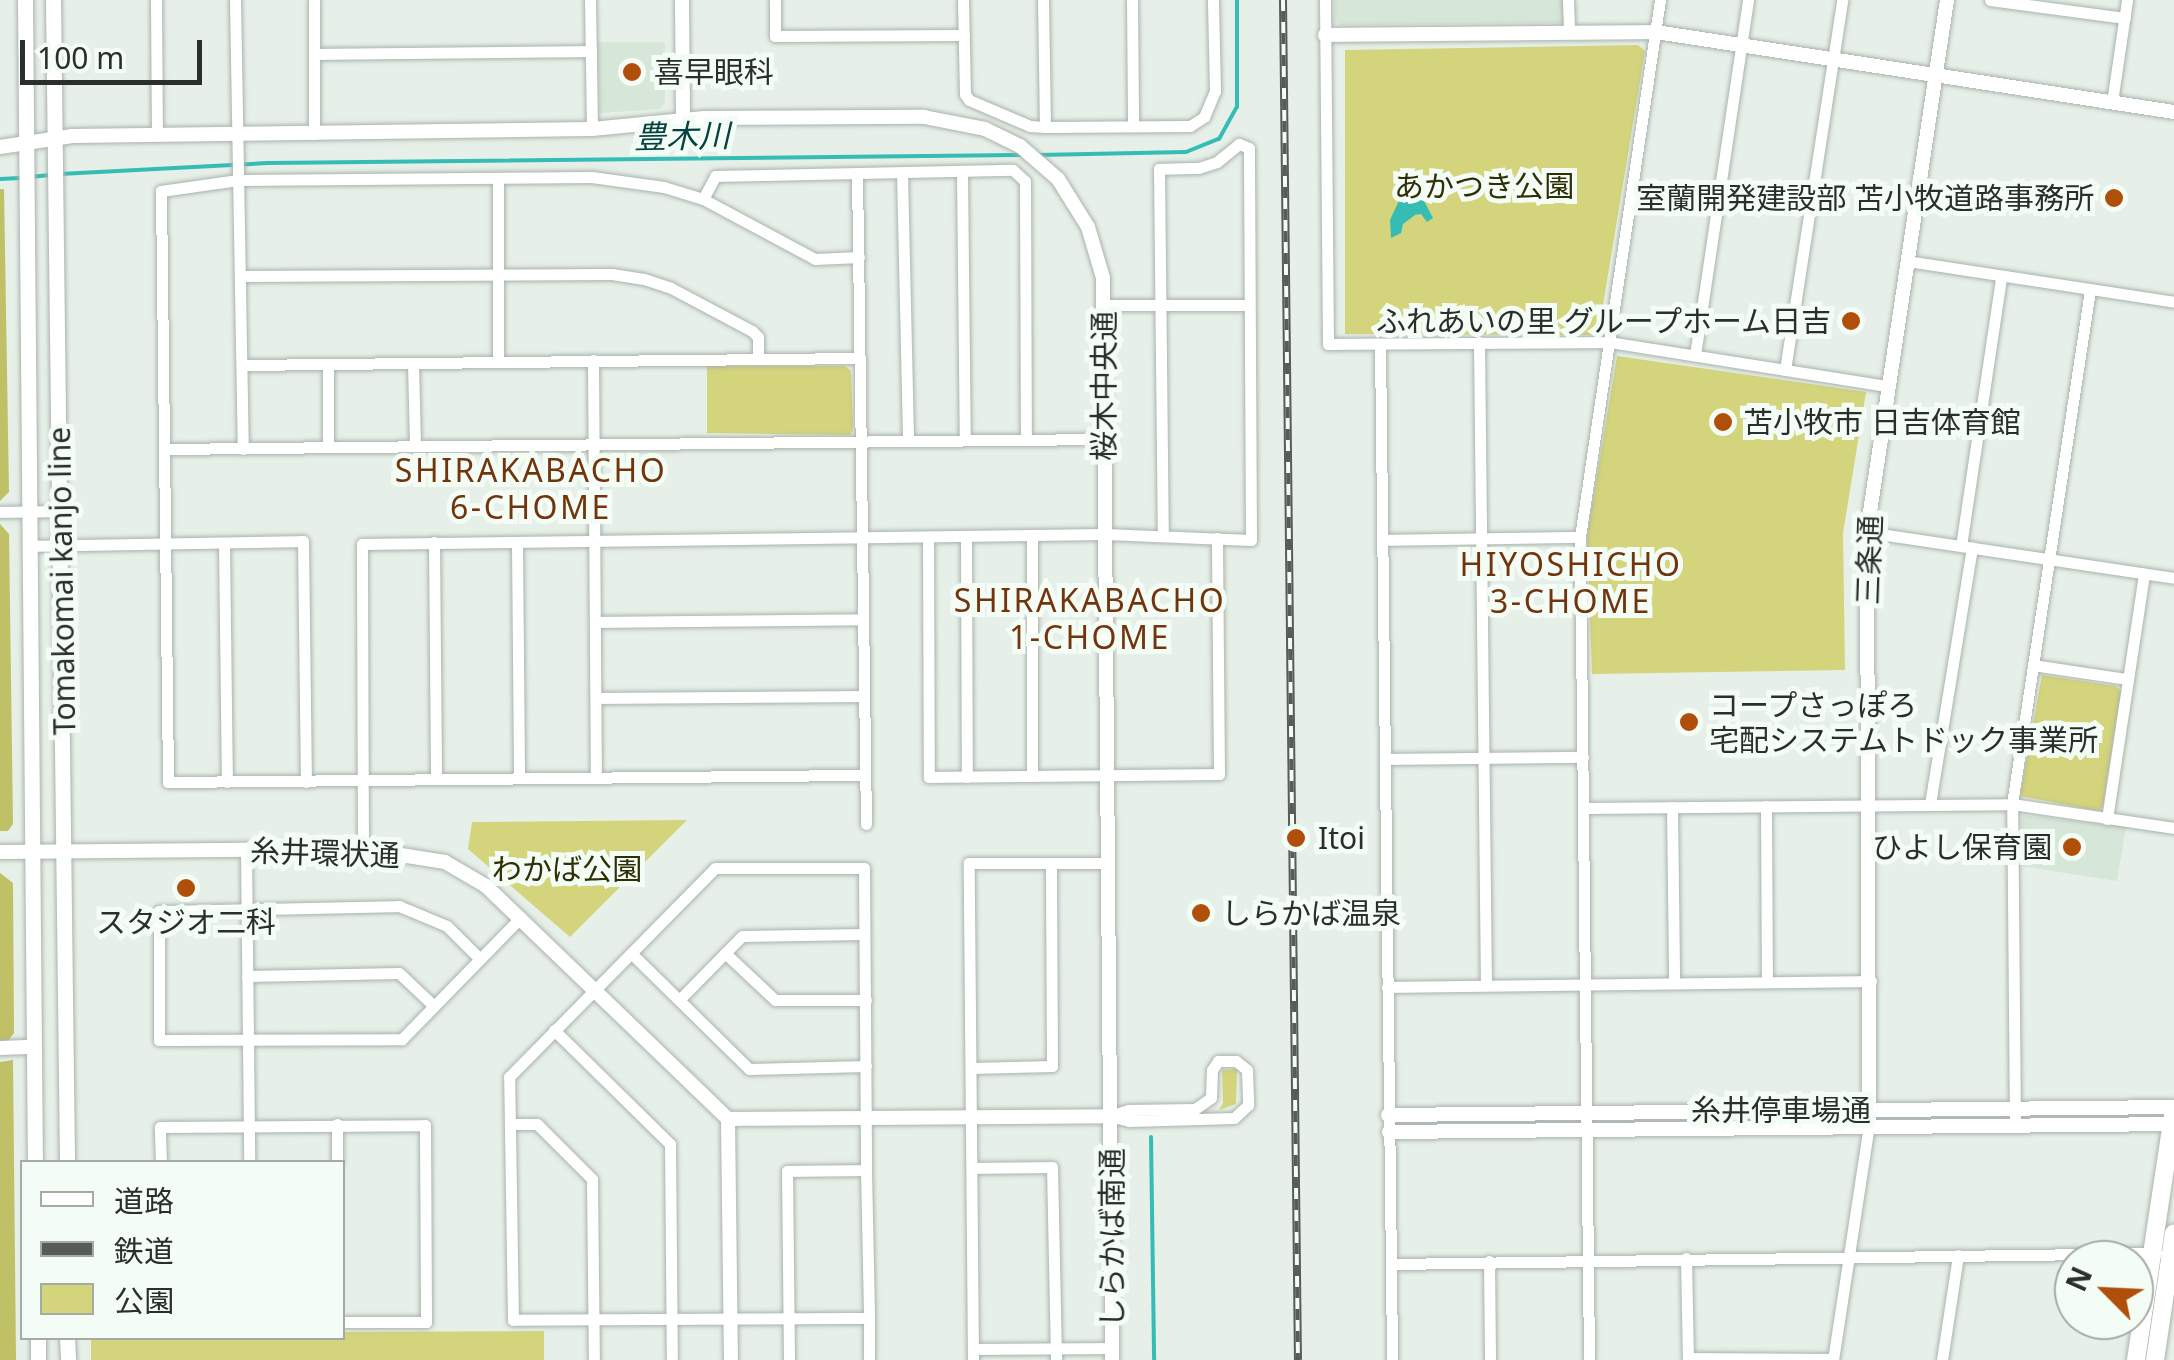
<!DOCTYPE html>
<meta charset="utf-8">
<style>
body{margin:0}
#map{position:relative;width:2174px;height:1360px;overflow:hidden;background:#e6f0e8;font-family:"Noto Sans","Noto Sans JP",sans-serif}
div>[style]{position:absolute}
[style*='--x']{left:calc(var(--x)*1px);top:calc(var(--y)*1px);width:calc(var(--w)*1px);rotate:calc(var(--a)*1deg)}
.built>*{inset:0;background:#d6e6d8}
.green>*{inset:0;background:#d3d47b}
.forest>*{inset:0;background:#c0c067}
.water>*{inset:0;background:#34bcb5}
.stream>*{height:4px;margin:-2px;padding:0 2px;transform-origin:2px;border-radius:2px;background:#34bcb5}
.roads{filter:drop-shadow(0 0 2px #aab3ab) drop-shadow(0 0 2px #aab3ab)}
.minor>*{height:11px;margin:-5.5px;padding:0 5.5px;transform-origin:5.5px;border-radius:5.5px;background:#fff}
.tertiary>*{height:14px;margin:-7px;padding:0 7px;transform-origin:7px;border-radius:7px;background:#fff}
.secondary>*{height:15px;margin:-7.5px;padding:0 7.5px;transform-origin:7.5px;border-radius:7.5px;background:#fff}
.trunk>*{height:18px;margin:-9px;padding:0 9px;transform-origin:9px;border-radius:9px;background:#fff}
.rail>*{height:8px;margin-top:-4px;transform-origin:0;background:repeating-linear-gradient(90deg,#f4fdf5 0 11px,#575c58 0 22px);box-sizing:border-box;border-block:2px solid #575c58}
.dots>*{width:28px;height:28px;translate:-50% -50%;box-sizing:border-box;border:5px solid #f4fdf5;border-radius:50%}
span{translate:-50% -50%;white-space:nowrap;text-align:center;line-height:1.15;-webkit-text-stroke:10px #f4fdf5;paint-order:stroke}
.poi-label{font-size:30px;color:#2b2f2c}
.left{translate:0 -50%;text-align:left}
.right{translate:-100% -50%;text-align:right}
.park-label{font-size:30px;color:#2f2f07}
.street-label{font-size:30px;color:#2b2f2c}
.water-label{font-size:32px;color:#054240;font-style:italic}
.neighbourhood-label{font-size:32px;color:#72340d;letter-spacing:2.5px}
.legend{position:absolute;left:20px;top:1160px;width:325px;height:180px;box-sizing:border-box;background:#f4fdf5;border:2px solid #a4aba5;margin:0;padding:12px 18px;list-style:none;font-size:30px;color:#2b2f2c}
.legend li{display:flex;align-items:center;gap:20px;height:50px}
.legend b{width:50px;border:2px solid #a4aba5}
.north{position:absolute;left:2054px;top:1240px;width:100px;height:100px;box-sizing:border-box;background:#f4fdf5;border:2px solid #a4aba5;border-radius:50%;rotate:294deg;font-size:28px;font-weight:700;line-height:40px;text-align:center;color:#2b2f2c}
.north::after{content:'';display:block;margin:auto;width:35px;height:45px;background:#af4f09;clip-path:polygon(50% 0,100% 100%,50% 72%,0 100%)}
.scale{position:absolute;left:20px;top:40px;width:182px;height:45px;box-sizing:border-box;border:5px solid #2b2f2c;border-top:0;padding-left:12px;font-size:30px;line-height:35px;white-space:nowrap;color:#2b2f2c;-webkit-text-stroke:8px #f4fdf5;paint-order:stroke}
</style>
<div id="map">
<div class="built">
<div style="clip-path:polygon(1334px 0,1563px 0,1563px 23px,1341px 25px,1334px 22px)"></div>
<div style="clip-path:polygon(598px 42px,665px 42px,665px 102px,660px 109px,600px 113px)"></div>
<div style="clip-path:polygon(2022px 815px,2126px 827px,2117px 881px,2020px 866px)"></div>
</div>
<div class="green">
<div style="clip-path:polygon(1638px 45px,1645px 51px,1598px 335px,1345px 334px,1345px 50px)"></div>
<div style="clip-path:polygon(1617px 356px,1866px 392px,1843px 533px,1845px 670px,1592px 674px,1587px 535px)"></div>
<div style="clip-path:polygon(707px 366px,845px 366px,851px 371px,853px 430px,850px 435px,707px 433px)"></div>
<div style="clip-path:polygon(2042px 675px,2116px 686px,2121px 691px,2103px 807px,2098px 811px,2020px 796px)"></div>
<div style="clip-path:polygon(687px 820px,570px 937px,468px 849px,472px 822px)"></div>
<div style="clip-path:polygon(1237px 1069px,1236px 1104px,1219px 1110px,1223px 1103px,1222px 1070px)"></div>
<div style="clip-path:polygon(544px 1331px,544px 1360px,91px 1360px,91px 1338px,342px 1338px,343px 1332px)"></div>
</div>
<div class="forest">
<div style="clip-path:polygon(0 189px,4px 189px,9px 492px,0 501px)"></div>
<div style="clip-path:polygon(0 524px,9px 534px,13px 824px,8px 831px,0 831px)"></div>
<div style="clip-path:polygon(0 873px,13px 883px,14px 1033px,8px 1041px,0 1042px)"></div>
<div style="clip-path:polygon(13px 1060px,16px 1360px,0 1360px,0 1062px)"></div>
</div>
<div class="water">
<div style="clip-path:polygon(1414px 182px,1433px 218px,1427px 222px,1421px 214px,1415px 215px,1403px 224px,1401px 233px,1391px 238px,1390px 220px,1403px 192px)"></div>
</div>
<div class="stream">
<div style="--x:1039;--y:155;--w:147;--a:-1.2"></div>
<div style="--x:1186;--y:152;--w:35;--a:-22"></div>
<div style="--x:1219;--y:139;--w:37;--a:-61"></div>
<div style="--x:1237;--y:107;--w:107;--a:-90"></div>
<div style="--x:60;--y:174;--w:208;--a:-3"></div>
<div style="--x:268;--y:163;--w:757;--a:-0.61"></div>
<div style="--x:30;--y:177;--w:20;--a:-6"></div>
<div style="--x:0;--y:179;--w:20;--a:-3"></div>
<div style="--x:1151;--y:1137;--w:223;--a:89.2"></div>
</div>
<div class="roads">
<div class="minor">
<div style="--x:156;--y:0;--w:135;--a:89.6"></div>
<div style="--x:235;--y:0;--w:449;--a:89"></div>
<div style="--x:590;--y:0;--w:129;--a:89.1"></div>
<div style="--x:775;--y:0;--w:36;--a:90"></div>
<div style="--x:775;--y:36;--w:189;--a:-0.3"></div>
<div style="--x:963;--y:0;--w:94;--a:88.8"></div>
<div style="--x:965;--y:94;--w:7;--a:56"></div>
<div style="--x:969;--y:100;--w:66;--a:23.1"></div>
<div style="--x:1030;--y:126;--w:15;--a:4"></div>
<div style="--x:1045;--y:127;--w:145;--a:-0.4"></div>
<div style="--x:1190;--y:126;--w:17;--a:-33"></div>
<div style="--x:1204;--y:117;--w:28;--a:-67"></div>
<div style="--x:1215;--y:91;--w:91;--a:-91.3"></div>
<div style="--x:1043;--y:0;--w:127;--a:89.1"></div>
<div style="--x:1132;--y:0;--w:125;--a:89.5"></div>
<div style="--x:1325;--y:0;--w:344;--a:89.5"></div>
<div style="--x:1328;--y:344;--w:281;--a:-0.4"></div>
<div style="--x:1609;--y:342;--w:282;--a:9"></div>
<div style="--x:1568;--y:0;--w:32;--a:88"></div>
<div style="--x:1990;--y:0;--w:136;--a:7.6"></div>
<div style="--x:315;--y:54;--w:276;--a:-0.6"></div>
<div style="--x:2112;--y:102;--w:103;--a:-81.6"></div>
<div style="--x:314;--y:134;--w:134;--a:-90"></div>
<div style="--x:962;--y:172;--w:268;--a:89.4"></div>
<div style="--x:857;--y:173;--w:651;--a:89.21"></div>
<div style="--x:902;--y:173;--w:268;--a:88.7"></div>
<div style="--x:498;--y:178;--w:184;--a:90"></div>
<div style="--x:703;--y:199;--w:26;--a:-62"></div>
<div style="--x:715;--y:176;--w:298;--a:-1.2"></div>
<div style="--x:1013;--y:170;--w:16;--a:43"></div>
<div style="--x:1025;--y:181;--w:259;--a:89.8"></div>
<div style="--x:859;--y:257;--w:44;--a:177.4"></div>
<div style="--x:815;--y:259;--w:127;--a:-151.8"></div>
<div style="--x:703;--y:199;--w:41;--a:-162.9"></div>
<div style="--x:664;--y:187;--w:73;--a:-172.1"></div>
<div style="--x:592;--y:177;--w:354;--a:179.5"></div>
<div style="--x:238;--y:180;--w:78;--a:171.9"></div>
<div style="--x:161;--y:191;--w:591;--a:89.32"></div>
<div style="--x:168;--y:782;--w:697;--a:-0.58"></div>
<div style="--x:1907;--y:261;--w:270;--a:8.7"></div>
<div style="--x:240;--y:276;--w:372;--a:-0.3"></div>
<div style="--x:612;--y:274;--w:32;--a:9"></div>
<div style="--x:644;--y:279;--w:28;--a:18"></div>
<div style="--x:671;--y:288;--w:92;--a:28"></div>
<div style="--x:752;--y:331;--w:8;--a:45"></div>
<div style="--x:758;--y:337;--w:22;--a:90"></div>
<div style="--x:1104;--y:305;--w:145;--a:0"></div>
<div style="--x:1479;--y:342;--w:642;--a:89.38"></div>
<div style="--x:1380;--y:344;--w:1016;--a:89.32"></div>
<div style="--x:1695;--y:355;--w:359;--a:-81.5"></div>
<div style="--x:593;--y:360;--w:414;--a:89.6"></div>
<div style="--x:413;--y:363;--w:83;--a:88.6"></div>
<div style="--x:328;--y:364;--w:83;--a:90"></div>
<div style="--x:242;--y:365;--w:618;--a:-0.65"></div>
<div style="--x:1785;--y:370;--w:374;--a:-81.2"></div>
<div style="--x:164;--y:449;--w:941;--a:-0.61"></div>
<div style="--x:0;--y:512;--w:62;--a:-0.9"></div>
<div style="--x:1867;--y:532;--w:310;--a:8.5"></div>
<div style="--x:966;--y:536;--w:241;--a:89.8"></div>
<div style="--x:928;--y:537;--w:240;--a:89.8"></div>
<div style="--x:929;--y:777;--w:290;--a:-0.6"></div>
<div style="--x:1219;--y:774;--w:236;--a:-90.5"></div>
<div style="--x:1382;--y:540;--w:198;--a:-0.9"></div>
<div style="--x:434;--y:542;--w:236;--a:89.5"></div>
<div style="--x:517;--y:542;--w:233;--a:89.5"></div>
<div style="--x:224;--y:543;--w:239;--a:89.3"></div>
<div style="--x:28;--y:546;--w:275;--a:-1"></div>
<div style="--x:303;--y:541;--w:241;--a:89.3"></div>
<div style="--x:1961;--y:546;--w:272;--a:-81.5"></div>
<div style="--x:596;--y:622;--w:266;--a:-0.6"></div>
<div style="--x:2033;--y:665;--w:95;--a:8.5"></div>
<div style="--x:597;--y:698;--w:267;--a:-0.4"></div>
<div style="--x:1385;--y:759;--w:198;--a:-0.6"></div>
<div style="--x:1032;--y:776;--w:240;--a:-90"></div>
<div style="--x:1930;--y:804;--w:260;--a:-80.7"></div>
<div style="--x:1766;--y:806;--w:176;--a:89.7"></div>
<div style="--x:1672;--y:807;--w:175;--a:89.3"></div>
<div style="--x:1585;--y:808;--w:427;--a:-0.5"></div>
<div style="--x:2012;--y:804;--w:164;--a:8.4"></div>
<div style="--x:2107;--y:819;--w:248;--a:-81.4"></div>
<div style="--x:363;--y:849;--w:305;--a:-90.2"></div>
<div style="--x:362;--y:544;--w:743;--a:-0.77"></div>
<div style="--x:1105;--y:534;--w:146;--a:2.4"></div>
<div style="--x:1251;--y:540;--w:392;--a:-90.3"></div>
<div style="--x:1249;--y:148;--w:11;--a:-158"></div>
<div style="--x:1239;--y:144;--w:28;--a:141"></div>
<div style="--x:1217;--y:162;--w:19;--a:162"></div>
<div style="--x:1199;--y:168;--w:40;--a:178.6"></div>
<div style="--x:1159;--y:169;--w:367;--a:89.4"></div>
<div style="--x:246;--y:850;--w:312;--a:89.4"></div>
<div style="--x:631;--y:953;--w:165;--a:44.5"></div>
<div style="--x:749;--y:1069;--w:117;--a:-1.5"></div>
<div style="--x:725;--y:953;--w:69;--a:43.2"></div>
<div style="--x:775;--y:1000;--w:91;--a:0"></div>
<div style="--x:480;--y:959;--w:47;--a:-135"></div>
<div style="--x:447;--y:926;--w:52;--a:-157.4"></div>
<div style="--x:399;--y:906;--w:240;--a:178.8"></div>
<div style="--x:159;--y:911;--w:129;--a:90"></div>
<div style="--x:159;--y:1040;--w:243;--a:-0.2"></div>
<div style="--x:402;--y:1039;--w:170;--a:-45.7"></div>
<div style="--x:247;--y:976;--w:152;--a:-1.1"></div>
<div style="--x:399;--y:973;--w:48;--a:43.3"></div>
<div style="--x:1387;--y:987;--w:484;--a:-0.7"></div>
<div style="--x:680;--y:999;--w:88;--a:-45.5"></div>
<div style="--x:742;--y:936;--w:122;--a:-0.9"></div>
<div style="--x:554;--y:1030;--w:163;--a:44.5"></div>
<div style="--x:670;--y:1144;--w:216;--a:89.5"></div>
<div style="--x:1218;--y:1061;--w:18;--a:0"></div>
<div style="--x:1236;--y:1061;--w:14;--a:39"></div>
<div style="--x:1247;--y:1070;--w:35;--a:88"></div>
<div style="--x:1248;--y:1105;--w:19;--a:137"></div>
<div style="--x:1234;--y:1118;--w:105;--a:178.4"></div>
<div style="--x:1129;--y:1121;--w:20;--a:-165"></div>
<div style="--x:1110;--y:1116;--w:20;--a:-18"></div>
<div style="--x:1129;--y:1110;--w:66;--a:-0.9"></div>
<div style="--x:1195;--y:1109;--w:19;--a:-35"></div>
<div style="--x:1211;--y:1098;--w:28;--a:-88"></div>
<div style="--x:1212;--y:1070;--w:11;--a:-56"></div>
<div style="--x:971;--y:1068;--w:81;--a:-1.4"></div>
<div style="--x:1052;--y:1066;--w:203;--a:-90.3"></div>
<div style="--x:511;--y:1124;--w:26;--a:0"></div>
<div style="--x:537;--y:1124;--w:78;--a:45"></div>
<div style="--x:592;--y:1179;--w:181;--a:89.4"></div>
<div style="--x:2015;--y:1126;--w:322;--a:-90.5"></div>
<div style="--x:2012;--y:804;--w:520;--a:-81.37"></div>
<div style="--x:161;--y:1162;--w:35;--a:-92"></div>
<div style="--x:160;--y:1127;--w:265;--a:-0.4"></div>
<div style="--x:425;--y:1125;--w:197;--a:89.7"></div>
<div style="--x:426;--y:1322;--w:84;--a:180"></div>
<div style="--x:337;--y:1162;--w:38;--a:-90"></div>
<div style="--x:972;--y:1168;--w:80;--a:-0.7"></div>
<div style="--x:1052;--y:1167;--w:193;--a:88.8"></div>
<div style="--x:1686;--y:1258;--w:102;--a:88.9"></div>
<div style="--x:1489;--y:1261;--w:99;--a:89.4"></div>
<div style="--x:1391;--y:1264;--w:765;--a:-0.82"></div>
<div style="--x:869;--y:1318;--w:356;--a:179.7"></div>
<div style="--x:513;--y:1320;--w:243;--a:-90.9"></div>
<div style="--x:509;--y:1077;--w:293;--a:-45.4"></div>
<div style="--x:715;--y:868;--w:149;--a:0"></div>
<div style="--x:864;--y:868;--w:302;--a:89.6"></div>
<div style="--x:866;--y:1170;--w:148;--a:88.8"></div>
<div style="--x:869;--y:1318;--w:42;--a:90"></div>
<div style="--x:973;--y:1349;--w:139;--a:-0.4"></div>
<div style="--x:1688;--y:1358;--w:145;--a:0.4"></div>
<div style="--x:789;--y:1360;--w:189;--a:-90.6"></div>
<div style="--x:787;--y:1171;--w:79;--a:-0.7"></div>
<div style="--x:973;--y:1360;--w:497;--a:-90.5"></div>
<div style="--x:969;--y:863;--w:139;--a:0"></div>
<div style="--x:1589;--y:1360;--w:823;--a:-90.63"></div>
<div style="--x:1580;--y:537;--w:543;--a:-81.53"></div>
<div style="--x:1833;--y:1360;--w:237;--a:-81.3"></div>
<div style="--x:1942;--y:1360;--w:106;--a:-81.3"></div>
</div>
<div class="tertiary">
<div style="--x:682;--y:0;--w:120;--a:89.5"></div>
<div style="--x:1325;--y:35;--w:331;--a:-0.5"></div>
<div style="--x:1656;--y:32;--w:524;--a:8.78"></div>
<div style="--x:0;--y:147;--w:73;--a:-8.7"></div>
<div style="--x:72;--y:136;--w:520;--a:-0.77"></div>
<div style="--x:592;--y:129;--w:113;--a:-5.6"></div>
<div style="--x:704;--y:118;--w:220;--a:-0.3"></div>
<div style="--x:924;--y:117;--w:62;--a:11.1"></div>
<div style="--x:985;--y:129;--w:39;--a:26"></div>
<div style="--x:1020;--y:146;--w:50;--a:41"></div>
<div style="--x:1058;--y:179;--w:57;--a:58"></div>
<div style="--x:1088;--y:227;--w:53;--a:73.6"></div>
<div style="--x:1103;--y:278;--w:1082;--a:89.52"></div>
<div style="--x:0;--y:852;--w:363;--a:-0.5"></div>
<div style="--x:363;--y:849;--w:83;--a:9"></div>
<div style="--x:445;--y:862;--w:48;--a:30.3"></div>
<div style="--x:486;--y:886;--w:336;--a:43.9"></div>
<div style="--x:728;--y:1119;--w:241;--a:89.3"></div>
<div style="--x:0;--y:1048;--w:34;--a:-2"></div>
<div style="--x:1388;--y:1115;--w:786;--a:-0.58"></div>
<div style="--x:728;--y:1119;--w:382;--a:-0.4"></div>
<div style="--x:1869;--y:1126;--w:594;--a:-90.19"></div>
<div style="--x:1867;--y:532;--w:538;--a:-81.45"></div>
<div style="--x:1389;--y:1132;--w:785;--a:-0.58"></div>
</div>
<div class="secondary">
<div style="--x:25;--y:0;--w:1162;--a:89.51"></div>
<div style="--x:53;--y:0;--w:1162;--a:89.31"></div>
<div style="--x:38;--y:1338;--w:22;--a:90"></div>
<div style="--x:67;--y:1338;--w:22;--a:87"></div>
</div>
<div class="trunk">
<div style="--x:2136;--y:1360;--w:253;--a:-81.4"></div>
<div style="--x:2155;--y:1360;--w:128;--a:-81.5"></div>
</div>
</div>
<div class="rail">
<div style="--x:1283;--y:0;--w:1360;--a:89.37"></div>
</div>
<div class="dots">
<div style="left:632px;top:72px;background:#af4f09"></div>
<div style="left:2114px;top:198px;background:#af4f09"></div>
<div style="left:1851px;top:321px;background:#af4f09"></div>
<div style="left:1723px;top:422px;background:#af4f09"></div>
<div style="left:1689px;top:722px;background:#af4f09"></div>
<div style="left:1296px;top:838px;background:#af4f09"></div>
<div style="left:2072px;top:847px;background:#af4f09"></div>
<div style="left:186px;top:888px;background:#af4f09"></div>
<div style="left:1201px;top:913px;background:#af4f09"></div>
</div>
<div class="poi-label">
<span class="left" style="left:654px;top:72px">喜早眼科</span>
<span class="right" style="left:2094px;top:198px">室蘭開発建設部 苫小牧道路事務所</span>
<span class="right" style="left:1831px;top:321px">ふれあいの里 グループホーム日吉</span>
<span class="left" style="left:1743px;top:422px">苫小牧市 日吉体育館</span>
<span class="left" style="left:1709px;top:722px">コープさっぽろ<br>宅配システムトドック事業所</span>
<span class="left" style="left:1318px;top:838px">Itoi</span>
<span class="right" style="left:2052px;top:847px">ひよし保育園</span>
<span class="left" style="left:1221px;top:913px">しらかば温泉</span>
<span style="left:186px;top:922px">スタジオ二科</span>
</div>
<div class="park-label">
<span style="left:1484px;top:186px">あかつき公園</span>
<span style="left:567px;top:869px">わかば公園</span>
</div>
<div class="street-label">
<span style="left:1104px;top:386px;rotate:-90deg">桜木中央通</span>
<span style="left:1869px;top:560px;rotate:-88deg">三条通</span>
<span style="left:62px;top:581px;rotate:-91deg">Tomakomai kanjo line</span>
<span style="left:325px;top:853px;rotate:2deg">糸井環状通</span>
<span style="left:1781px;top:1110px">糸井停車場通</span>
<span style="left:1112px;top:1238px;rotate:-90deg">しらかば南通</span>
</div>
<div class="water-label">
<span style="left:682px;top:136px;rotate:-1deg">豊木川</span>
</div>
<div class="neighbourhood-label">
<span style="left:531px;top:489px">SHIRAKABACHO<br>6-CHOME</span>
<span style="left:1571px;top:583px">HIYOSHICHO<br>3-CHOME</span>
<span style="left:1090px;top:619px">SHIRAKABACHO<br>1-CHOME</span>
</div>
<ul class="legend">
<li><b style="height:12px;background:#fff"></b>道路</li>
<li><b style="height:12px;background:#575c58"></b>鉄道</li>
<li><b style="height:28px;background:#d3d47b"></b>公園</li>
</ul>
<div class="north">N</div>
<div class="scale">100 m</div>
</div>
